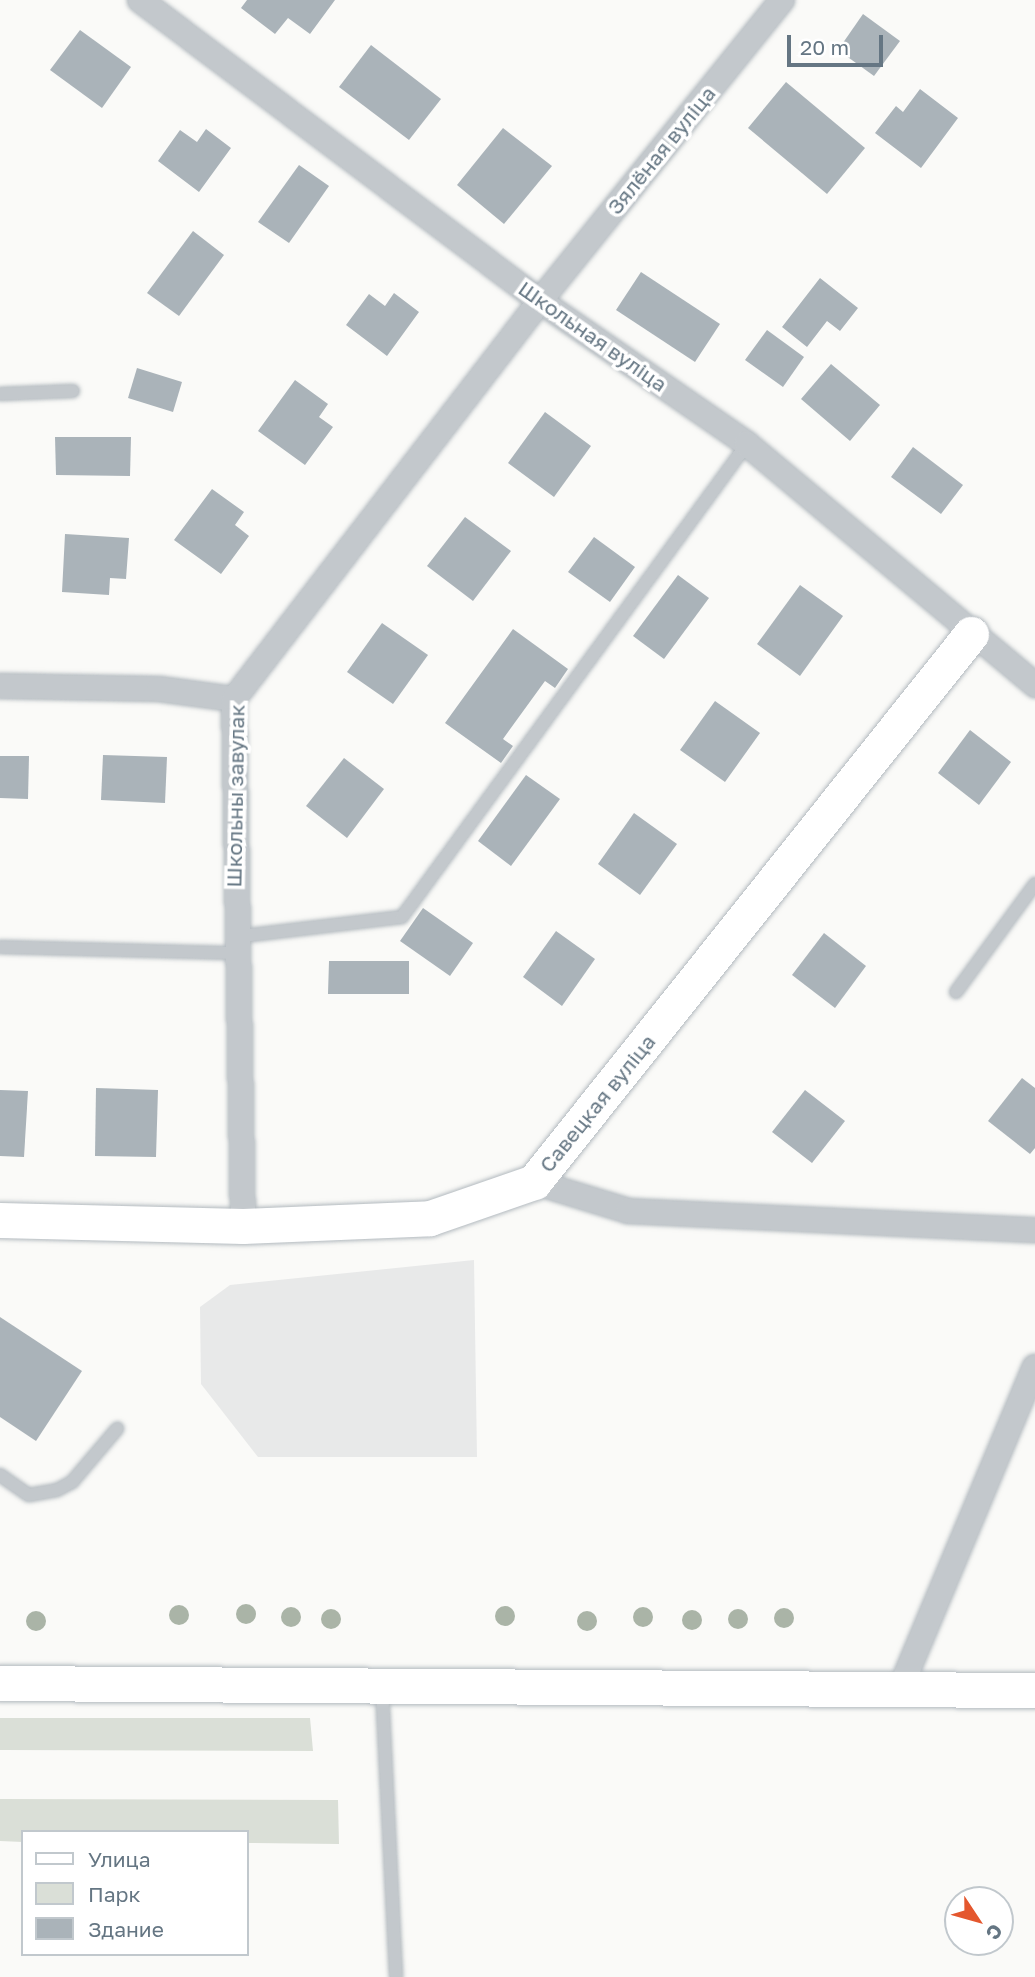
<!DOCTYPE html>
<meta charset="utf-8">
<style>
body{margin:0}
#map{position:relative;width:1035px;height:1977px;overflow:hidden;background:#fafaf8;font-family:"Golos Text",sans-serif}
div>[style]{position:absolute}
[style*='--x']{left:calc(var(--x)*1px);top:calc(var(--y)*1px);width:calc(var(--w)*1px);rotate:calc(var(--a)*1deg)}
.built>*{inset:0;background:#e8e9e9}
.green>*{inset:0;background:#dadfd7}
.building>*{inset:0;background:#aab3b9}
.roads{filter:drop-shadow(0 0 2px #b3babf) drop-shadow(0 0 2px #b3babf)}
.lane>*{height:12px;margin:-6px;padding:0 6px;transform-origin:6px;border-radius:6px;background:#c3c8cc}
.street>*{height:24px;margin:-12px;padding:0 12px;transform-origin:12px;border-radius:12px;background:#c3c8cc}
.secondary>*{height:35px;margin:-17.5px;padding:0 17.5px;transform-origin:17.5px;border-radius:17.5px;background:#fff}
.trees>*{width:20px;height:20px;margin:-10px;border-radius:50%;background:#aab4a7}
span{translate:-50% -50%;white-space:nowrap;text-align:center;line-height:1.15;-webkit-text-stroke:7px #fff;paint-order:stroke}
.street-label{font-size:21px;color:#657683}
.legend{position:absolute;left:21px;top:1830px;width:228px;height:126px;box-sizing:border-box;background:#fff;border:2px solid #c1c8cd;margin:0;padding:9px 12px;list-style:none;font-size:21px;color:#657683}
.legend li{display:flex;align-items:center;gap:14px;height:35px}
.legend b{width:35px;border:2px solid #c1c8cd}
.north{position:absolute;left:944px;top:1886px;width:70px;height:70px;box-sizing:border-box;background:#fff;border:2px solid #c1c8cd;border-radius:50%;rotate:126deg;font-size:19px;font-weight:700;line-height:28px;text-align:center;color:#657683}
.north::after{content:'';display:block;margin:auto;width:24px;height:32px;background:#e4572e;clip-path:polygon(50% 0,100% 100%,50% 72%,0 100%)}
.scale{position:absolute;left:787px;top:35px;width:96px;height:32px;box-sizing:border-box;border:4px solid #657683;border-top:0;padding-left:9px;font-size:21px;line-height:24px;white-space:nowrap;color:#657683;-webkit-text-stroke:5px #fff;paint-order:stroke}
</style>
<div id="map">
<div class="built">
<div style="clip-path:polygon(474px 1260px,477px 1457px,258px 1457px,201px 1384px,200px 1307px,230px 1285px)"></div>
</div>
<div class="green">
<div style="clip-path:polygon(0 1718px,310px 1718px,313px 1751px,0 1750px)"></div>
<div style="clip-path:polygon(0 1799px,338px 1800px,339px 1844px,247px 1843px,247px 1832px,23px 1832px,23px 1842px,0 1841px)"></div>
</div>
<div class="building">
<div style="clip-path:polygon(247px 0,335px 0,310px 34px,288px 18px,275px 34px,241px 8px)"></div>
<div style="clip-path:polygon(863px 14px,900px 41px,874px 76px,838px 50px)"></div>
<div style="clip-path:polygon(80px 30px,131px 67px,102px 108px,50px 70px)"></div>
<div style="clip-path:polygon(371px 45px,441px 99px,409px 140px,339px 87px)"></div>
<div style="clip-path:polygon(786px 82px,865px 148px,827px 194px,748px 128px)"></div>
<div style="clip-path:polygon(920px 89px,958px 118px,921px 168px,875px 133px,896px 106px,903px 112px)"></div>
<div style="clip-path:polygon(503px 128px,552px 166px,504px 224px,457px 185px)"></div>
<div style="clip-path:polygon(206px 129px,231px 148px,199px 192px,158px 161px,180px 130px,197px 142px)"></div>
<div style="clip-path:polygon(299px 165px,329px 186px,289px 243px,258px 222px)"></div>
<div style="clip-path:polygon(193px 231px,224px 255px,179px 316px,147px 293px)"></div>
<div style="clip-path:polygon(641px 272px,720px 324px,695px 362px,616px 310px)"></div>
<div style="clip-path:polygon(820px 278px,858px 308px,840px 331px,827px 321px,807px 347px,782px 327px)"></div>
<div style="clip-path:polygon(394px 293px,419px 312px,387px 356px,346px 325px,369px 294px,385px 306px)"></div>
<div style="clip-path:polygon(767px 330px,804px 357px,783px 387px,745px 360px)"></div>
<div style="clip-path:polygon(831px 364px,880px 405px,850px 441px,801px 399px)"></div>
<div style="clip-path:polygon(137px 368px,182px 382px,173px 412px,128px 398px)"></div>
<div style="clip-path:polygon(295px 380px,328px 404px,319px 417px,333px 427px,305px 465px,258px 431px)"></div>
<div style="clip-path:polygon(545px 412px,591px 446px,554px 497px,508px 463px)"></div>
<div style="clip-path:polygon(55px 437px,131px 437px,130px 476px,56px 475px)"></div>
<div style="clip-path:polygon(913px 447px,963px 485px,941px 514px,891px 477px)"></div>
<div style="clip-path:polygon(212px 489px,244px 512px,235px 525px,249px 536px,221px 574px,174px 540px)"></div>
<div style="clip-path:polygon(465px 517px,511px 551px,473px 601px,427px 566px)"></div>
<div style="clip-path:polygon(65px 534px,129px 538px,126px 579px,110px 578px,109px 595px,62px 592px)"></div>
<div style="clip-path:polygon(594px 537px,635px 567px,610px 602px,568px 572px)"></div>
<div style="clip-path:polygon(678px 575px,709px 598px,664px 659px,633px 636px)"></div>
<div style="clip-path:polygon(800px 585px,843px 616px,800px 676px,757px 644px)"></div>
<div style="clip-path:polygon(382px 623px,428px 655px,393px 704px,347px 672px)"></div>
<div style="clip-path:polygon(513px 629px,568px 669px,555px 688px,545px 681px,503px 739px,513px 746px,501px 763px,445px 723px)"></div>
<div style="clip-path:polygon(715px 701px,760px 733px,725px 782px,680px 750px)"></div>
<div style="clip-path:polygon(970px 730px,1011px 762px,979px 805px,938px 773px)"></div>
<div style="clip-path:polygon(103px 755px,167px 757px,165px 803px,101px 800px)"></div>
<div style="clip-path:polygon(0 756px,29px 756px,28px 799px,0 798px)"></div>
<div style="clip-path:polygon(344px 758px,384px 789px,347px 838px,306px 806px)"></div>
<div style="clip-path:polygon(526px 775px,560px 799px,511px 866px,478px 841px)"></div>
<div style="clip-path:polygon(634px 813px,677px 844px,640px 895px,598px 864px)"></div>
<div style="clip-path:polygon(423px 908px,473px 943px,450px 976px,400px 941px)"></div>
<div style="clip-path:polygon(556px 931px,595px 959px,562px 1006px,523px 977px)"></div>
<div style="clip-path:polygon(824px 933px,866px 966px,835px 1008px,792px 975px)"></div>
<div style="clip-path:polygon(329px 961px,409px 961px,409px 994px,328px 994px)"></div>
<div style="clip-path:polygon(1022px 1078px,1035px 1088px,1035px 1148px,1030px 1154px,988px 1121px)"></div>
<div style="clip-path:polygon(96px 1088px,158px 1090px,156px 1157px,95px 1156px)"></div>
<div style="clip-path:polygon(0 1090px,28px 1091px,24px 1157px,0 1156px)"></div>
<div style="clip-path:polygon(805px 1090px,845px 1121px,812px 1163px,772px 1132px)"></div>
<div style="clip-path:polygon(0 1317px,82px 1371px,36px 1441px,0 1417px)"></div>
</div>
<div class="roads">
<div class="lane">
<div style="--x:0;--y:394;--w:73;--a:-2.4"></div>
<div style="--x:234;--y:937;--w:169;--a:-6.8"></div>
<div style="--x:402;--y:917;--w:585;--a:-53.89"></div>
<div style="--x:0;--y:947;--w:234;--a:1.5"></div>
<div style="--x:956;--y:992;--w:134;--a:-53.8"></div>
<div style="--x:0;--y:1475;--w:35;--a:35"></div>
<div style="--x:29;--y:1495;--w:28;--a:-10"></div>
<div style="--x:57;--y:1490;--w:17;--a:-28"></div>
<div style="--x:72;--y:1482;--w:70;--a:-49.7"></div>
<div style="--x:382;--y:1689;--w:288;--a:87.2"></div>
</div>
<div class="street">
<div style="--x:140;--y:0;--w:501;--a:36.96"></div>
<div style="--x:540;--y:301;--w:252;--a:34.6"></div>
<div style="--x:747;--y:444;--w:376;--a:39.9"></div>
<div style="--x:0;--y:686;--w:159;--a:1.1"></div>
<div style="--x:159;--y:689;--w:76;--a:7.6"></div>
<div style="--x:534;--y:1182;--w:98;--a:17.1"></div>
<div style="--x:628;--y:1211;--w:407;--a:2.7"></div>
<div style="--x:243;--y:1226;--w:527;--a:-90.98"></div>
<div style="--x:234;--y:699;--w:502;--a:-52.45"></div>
<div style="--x:540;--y:301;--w:386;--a:-51.2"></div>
<div style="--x:900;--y:1689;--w:349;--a:-67.3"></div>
</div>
<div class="secondary">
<div style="--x:0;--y:1220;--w:243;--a:1.4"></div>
<div style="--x:243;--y:1226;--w:187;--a:-2.4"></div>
<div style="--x:430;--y:1218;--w:110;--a:-19.1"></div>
<div style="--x:534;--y:1182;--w:701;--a:-51.43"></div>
<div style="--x:0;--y:1683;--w:1035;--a:0.39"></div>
</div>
</div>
<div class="trees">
<div style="left:246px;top:1614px"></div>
<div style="left:179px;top:1615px"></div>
<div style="left:505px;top:1616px"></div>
<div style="left:291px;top:1617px"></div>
<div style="left:643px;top:1617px"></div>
<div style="left:784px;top:1618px"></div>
<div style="left:331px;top:1619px"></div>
<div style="left:738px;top:1619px"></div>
<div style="left:692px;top:1620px"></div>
<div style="left:36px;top:1621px"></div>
<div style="left:587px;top:1621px"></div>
</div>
<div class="street-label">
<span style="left:661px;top:150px;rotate:-51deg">Зялёная вуліца</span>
<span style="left:593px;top:336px;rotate:35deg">Школьная вуліца</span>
<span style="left:235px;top:796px;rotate:-89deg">Школьны завулак</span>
<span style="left:597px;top:1103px;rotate:-51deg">Савецкая вуліца</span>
</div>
<ul class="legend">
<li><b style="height:9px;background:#fff"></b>Улица</li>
<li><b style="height:19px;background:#dadfd7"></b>Парк</li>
<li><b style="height:19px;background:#aab3b9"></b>Здание</li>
</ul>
<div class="north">С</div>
<div class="scale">20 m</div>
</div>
